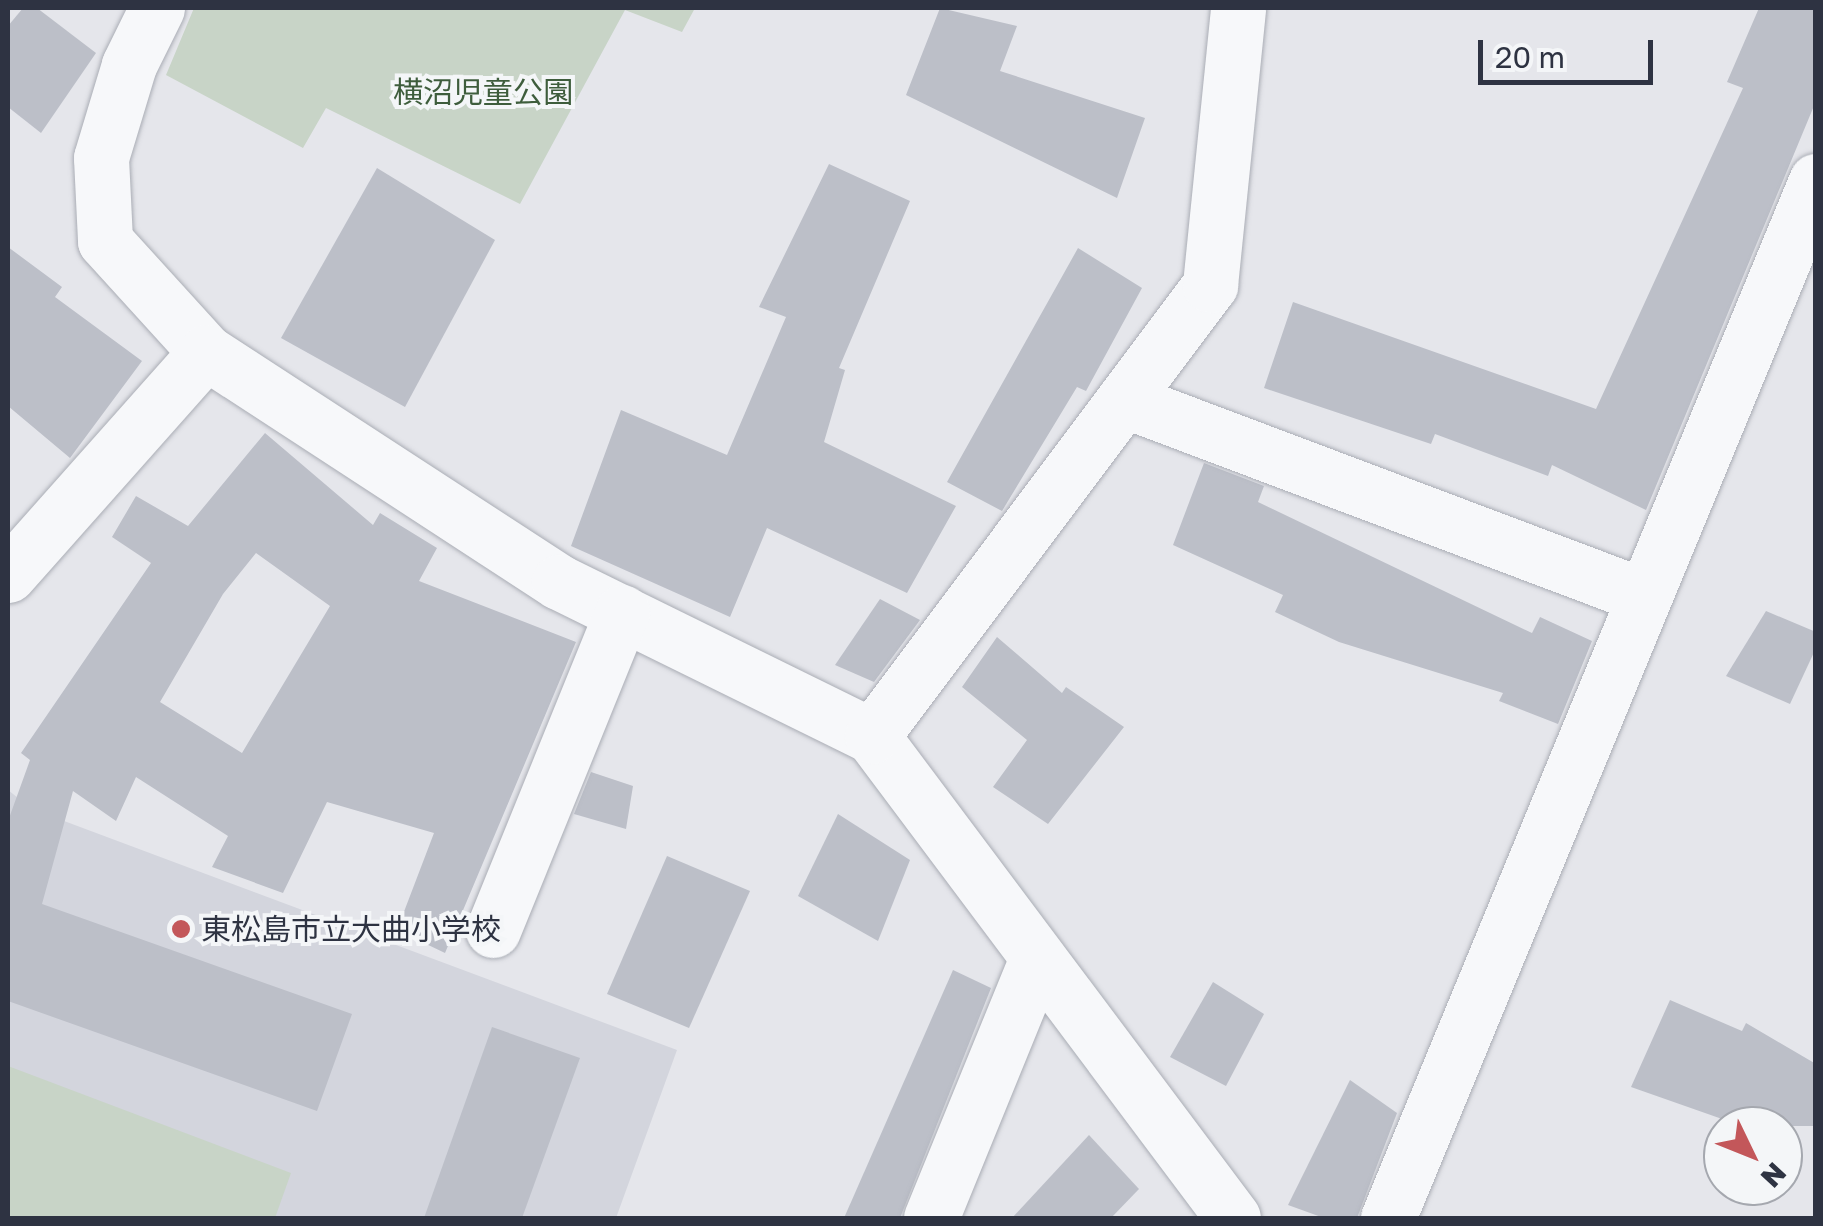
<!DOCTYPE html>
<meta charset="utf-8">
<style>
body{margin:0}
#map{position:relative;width:1823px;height:1226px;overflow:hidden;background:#e5e6eb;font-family:"Golos Text","Noto Sans JP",sans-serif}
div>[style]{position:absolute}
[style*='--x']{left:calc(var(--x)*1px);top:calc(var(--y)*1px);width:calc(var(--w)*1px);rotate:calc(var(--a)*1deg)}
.built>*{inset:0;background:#d3d5dd}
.green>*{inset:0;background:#c8d4c7}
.building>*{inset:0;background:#bcbfc8}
.roads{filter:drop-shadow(0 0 2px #aaadb5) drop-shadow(0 0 2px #aaadb5)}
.minor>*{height:55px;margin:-27.5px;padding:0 27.5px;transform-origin:27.5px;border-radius:27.5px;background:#f7f8fa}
.dots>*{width:28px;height:28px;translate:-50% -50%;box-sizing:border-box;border:5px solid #f4f6f8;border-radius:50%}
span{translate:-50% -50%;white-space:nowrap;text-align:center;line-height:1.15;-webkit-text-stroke:8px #f4f6f8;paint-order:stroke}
.park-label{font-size:30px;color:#3e5d3c}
.poi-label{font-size:30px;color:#2e3342}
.left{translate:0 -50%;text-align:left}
.frame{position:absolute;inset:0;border:10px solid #2e3342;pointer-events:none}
.north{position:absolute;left:1703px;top:1106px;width:100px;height:100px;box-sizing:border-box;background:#f4f6f8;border:2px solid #a5a8af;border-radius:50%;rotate:133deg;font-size:28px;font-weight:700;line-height:40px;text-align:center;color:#2e3342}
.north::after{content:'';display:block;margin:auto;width:35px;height:45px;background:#c3575a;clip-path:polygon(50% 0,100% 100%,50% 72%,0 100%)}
.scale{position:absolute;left:1478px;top:40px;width:175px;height:45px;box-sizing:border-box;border:5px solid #2e3342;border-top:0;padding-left:12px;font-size:30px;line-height:35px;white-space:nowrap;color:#2e3342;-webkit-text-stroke:8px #f4f6f8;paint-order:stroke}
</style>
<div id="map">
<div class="built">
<div style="clip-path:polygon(8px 790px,32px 809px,677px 1050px,616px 1218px,8px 1218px)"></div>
</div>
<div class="green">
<div style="clip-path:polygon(194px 8px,695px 8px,682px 32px,625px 10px,520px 204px,326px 108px,303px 148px,166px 75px)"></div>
<div style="clip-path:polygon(8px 1066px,291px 1173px,275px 1218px,8px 1218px)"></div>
</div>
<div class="building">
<div style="clip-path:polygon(23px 8px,37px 8px,96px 53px,41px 133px,8px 107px,8px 26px)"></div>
<div style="clip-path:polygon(940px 8px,1017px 26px,1000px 71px,1145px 118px,1117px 198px,906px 95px)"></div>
<div style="clip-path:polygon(1759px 8px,1816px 8px,1816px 101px,1646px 510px,1552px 465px,1548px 476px,1435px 434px,1431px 444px,1264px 388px,1293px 302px,1596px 409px,1743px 88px,1727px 82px)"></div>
<div style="clip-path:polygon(829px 164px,910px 201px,839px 368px,845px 370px,824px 442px,956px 506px,907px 593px,767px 528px,730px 617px,571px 546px,621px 410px,727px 455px,786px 317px,759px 307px)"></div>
<div style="clip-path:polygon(377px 168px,495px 240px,405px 407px,281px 338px)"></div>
<div style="clip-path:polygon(8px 247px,62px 287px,55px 297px,142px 361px,70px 458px,8px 406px)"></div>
<div style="clip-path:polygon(1078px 248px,1142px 288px,1086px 391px,1077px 387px,1002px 511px,947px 482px)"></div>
<div style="clip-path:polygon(evenodd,265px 433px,373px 525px,380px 513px,437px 548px,419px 581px,576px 642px,445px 953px,397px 930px,434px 833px,327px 802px,283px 893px,212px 867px,228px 836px,136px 777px,116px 821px,73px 791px,42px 904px,352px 1014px,317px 1111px,8px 1001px,8px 821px,30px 760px,21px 753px,151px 563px,112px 537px,136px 496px,188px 526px,265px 433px,256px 553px,330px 606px,242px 753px,160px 702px,223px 594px,256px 553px)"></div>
<div style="clip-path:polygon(1204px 463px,1264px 486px,1258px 502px,1532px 633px,1540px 617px,1592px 641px,1558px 724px,1499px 701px,1503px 693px,1339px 642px,1275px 612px,1283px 595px,1173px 545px)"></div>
<div style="clip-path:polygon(880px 599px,920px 620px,874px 682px,835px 665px)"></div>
<div style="clip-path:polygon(1766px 611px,1816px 632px,1816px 648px,1790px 704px,1726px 676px)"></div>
<div style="clip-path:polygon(997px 637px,1062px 693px,1066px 687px,1124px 727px,1048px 824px,993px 787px,1027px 740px,962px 687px)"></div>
<div style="clip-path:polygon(591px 772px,633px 786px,626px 829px,574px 814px)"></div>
<div style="clip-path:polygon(838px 814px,910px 860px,878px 941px,798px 896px)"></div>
<div style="clip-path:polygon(667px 856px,750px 891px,689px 1028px,607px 994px)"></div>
<div style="clip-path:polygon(953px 970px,991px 988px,900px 1218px,844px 1218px)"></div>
<div style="clip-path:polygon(1213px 982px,1264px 1014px,1226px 1086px,1170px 1057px)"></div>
<div style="clip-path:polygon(1670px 1000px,1742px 1031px,1746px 1023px,1816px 1064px,1816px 1126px,1742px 1126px,1631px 1087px)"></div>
<div style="clip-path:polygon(492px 1027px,580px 1058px,522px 1218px,424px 1218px)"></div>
<div style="clip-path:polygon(1350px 1080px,1397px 1113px,1357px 1218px,1324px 1218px,1288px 1205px)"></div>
<div style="clip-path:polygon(1089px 1135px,1139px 1189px,1111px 1218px,1012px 1218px)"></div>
</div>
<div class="roads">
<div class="minor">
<div style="--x:157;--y:8;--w:64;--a:116.2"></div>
<div style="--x:129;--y:65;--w:97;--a:106.8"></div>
<div style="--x:101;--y:158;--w:83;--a:87.2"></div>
<div style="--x:105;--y:241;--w:150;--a:47.7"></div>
<div style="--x:206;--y:352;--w:421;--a:33.1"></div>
<div style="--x:559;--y:582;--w:349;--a:26.2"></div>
<div style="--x:872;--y:736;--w:602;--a:53.17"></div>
<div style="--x:1124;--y:400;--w:556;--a:20.65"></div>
<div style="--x:8;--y:575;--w:298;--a:-48.4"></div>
<div style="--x:872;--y:736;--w:564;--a:-53.15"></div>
<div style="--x:1210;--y:285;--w:278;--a:-84.2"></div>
<div style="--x:493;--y:930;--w:343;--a:-67.9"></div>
<div style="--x:931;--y:1218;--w:278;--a:-67.8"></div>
<div style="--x:1388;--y:1218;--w:1122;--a:-67.57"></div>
</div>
</div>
<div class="dots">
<div style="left:181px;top:929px;background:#c3575a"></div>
</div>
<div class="park-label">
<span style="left:483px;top:92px">横沼児童公園</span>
</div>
<div class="poi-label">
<span class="left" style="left:201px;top:929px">東松島市立大曲小学校</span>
</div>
<div class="frame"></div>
<div class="north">N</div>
<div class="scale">20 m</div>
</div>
